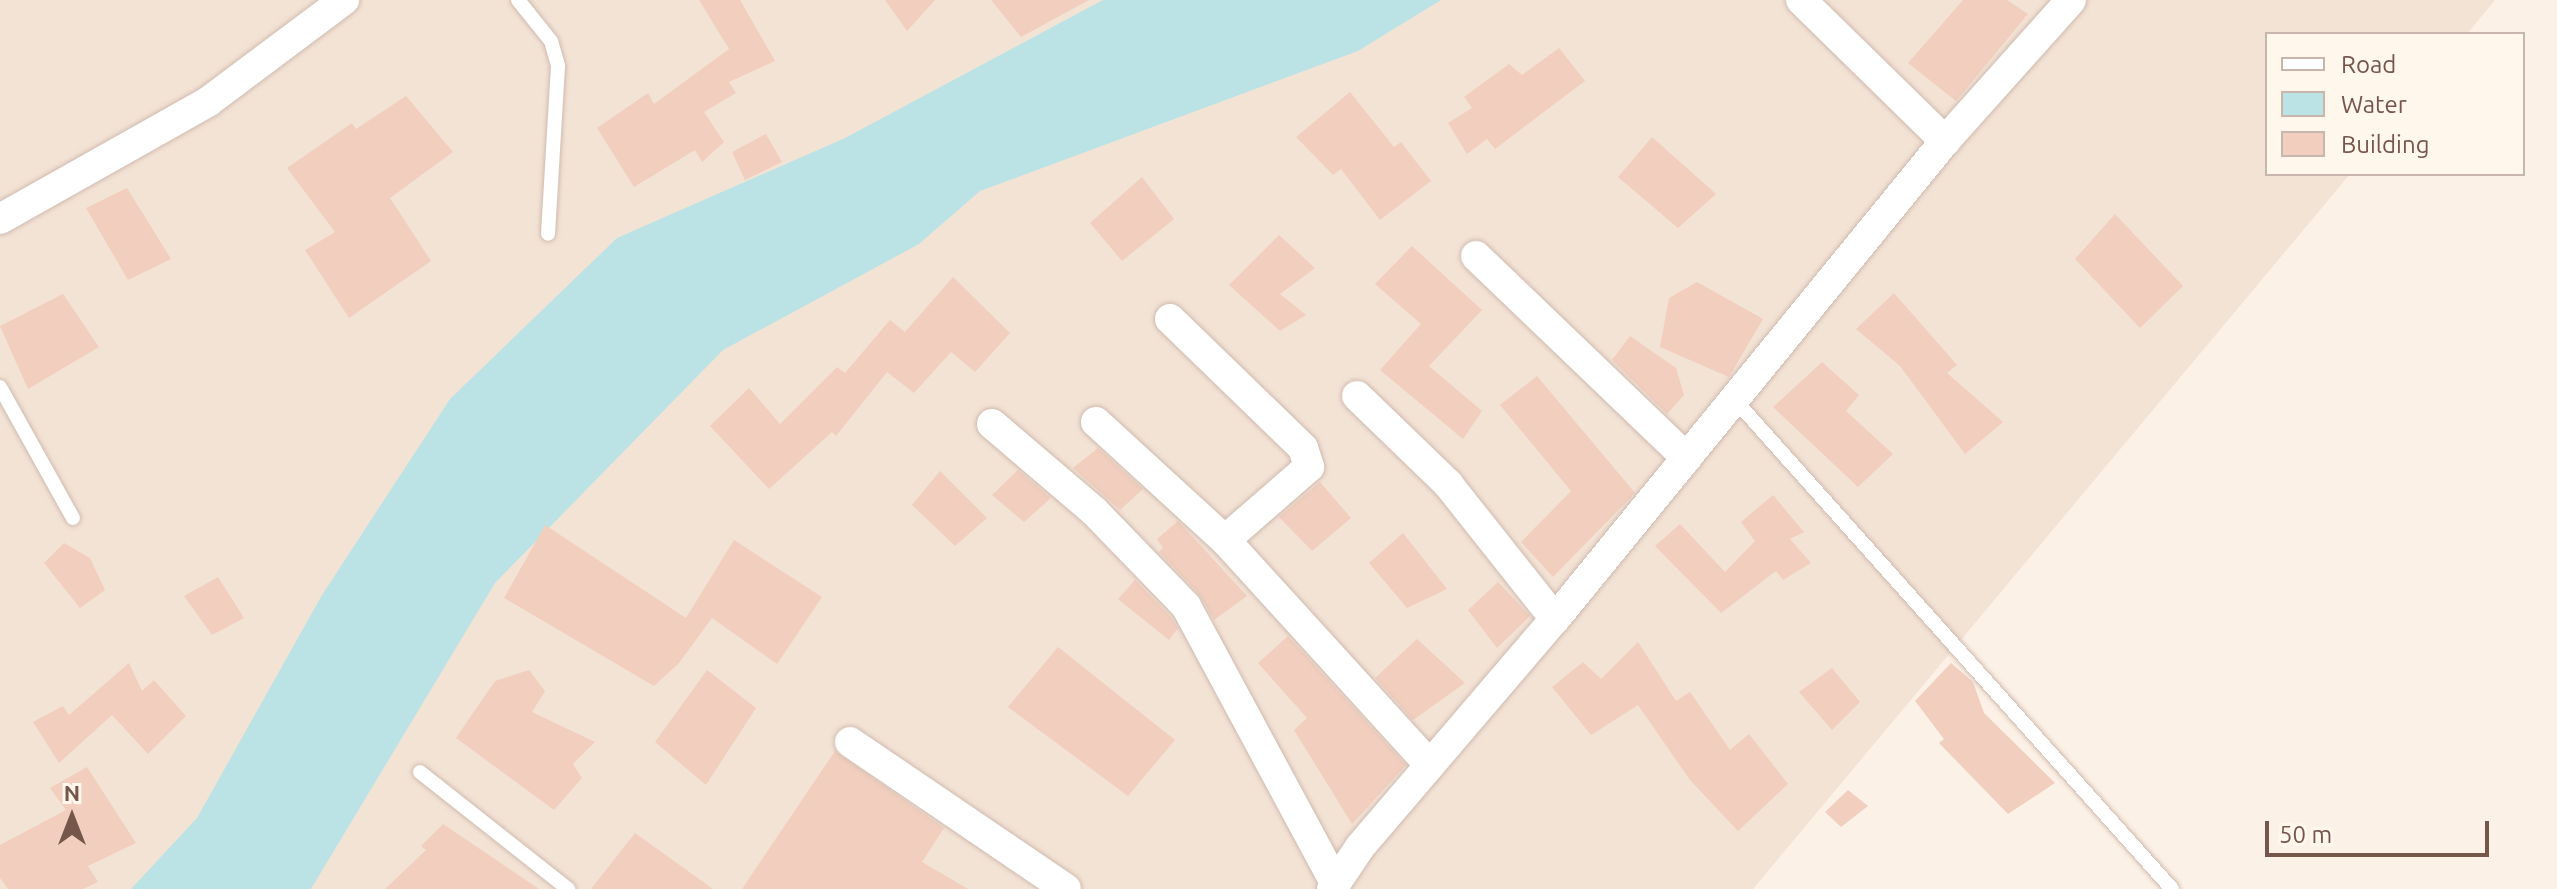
<!DOCTYPE html>
<style>
body{margin:0}
#map{position:relative;width:2557px;height:889px;overflow:hidden;background:#fcf1e6;font-family:Ubuntu,sans-serif}
div>[style]{position:absolute}
[style*='--x']{left:calc(var(--x)*1px);top:calc(var(--y)*1px);width:calc(var(--w)*1px);rotate:calc(var(--a)*1deg)}
.residential>*{inset:0;background:#f3e3d5}
.water>*{inset:0;background:#bbe3e5}
.building>*{inset:0;background:#f1cebe}
.roads{filter:drop-shadow(0 0 2px #d0baaf) drop-shadow(0 0 2px #d0baaf)}
.service>*{height:14px;margin:-7px;padding:0 7px;transform-origin:7px;border-radius:7px;background:#fff}
.minor>*{height:30px;margin:-15px;padding:0 15px;transform-origin:15px;border-radius:15px;background:#fff}
span{translate:-50% -50%;white-space:nowrap;text-align:center;line-height:1.15;-webkit-text-stroke:7px #fff6ec;paint-order:stroke}
.legend{position:absolute;left:2265px;top:32px;width:260px;height:144px;box-sizing:border-box;background:#fff6ec;border:2px solid #c8b6ac;margin:0;padding:10px 14px;list-style:none;font-size:24px;color:#75564b}
.legend li{display:flex;align-items:center;gap:16px;height:40px}
.legend b{width:40px;border:2px solid #c8b6ac}
.north{position:absolute;left:32px;top:777px;width:80px;height:80px;-webkit-text-stroke:6px #fff6ec;paint-order:stroke;rotate:0deg;font-size:22px;font-weight:700;line-height:32px;text-align:center;color:#75564b}
.north::after{content:'';display:block;margin:auto;width:28px;height:36px;background:#75564b;clip-path:polygon(50% 0,100% 100%,50% 72%,0 100%)}
.scale{position:absolute;left:2265px;top:821px;width:224px;height:36px;box-sizing:border-box;border:4px solid #75564b;border-top:0;padding-left:10px;font-size:24px;line-height:28px;white-space:nowrap;color:#75564b;-webkit-text-stroke:6px #fff6ec;paint-order:stroke}
</style>
<div id="map">
<div class="residential">
<div style="clip-path:polygon(0 0,2495px 0,2467px 34px,2267px 34px,2267px 174px,2350px 174px,1753px 889px,0 889px)"></div>
</div>
<div class="water">
<div style="clip-path:polygon(1103px 0,1441px 0,1358px 51px,980px 191px,919px 244px,723px 350px,495px 583px,311px 889px,131px 889px,197px 818px,322px 595px,450px 399px,617px 238px,845px 138px)"></div>
</div>
<div class="building">
<div style="clip-path:polygon(699px 0,740px 0,775px 61px,729px 82px,736px 93px,704px 112px,724px 142px,702px 162px,695px 150px,634px 187px,597px 128px,648px 93px,654px 104px,729px 49px)"></div>
<div style="clip-path:polygon(885px 0,935px 0,907px 31px)"></div>
<div style="clip-path:polygon(991px 0,1089px 0,1021px 37px)"></div>
<div style="clip-path:polygon(1963px 0,2007px 0,2028px 14px,1956px 101px,1908px 63px)"></div>
<div style="clip-path:polygon(1559px 48px,1585px 81px,1495px 149px,1487px 139px,1467px 154px,1448px 123px,1472px 108px,1464px 97px,1509px 64px,1522px 75px)"></div>
<div style="clip-path:polygon(1350px 92px,1394px 147px,1401px 142px,1431px 181px,1380px 220px,1341px 169px,1333px 175px,1296px 137px)"></div>
<div style="clip-path:polygon(406px 96px,453px 152px,390px 198px,431px 261px,349px 318px,305px 250px,335px 232px,287px 168px,352px 123px,356px 129px)"></div>
<div style="clip-path:polygon(766px 134px,782px 162px,745px 180px,732px 152px)"></div>
<div style="clip-path:polygon(1652px 137px,1716px 194px,1678px 228px,1618px 177px)"></div>
<div style="clip-path:polygon(1142px 177px,1174px 219px,1122px 261px,1090px 223px)"></div>
<div style="clip-path:polygon(127px 188px,171px 259px,128px 280px,86px 208px)"></div>
<div style="clip-path:polygon(2115px 214px,2183px 286px,2140px 328px,2075px 259px)"></div>
<div style="clip-path:polygon(1279px 235px,1315px 268px,1280px 294px,1306px 315px,1280px 331px,1229px 285px)"></div>
<div style="clip-path:polygon(1412px 246px,1482px 310px,1429px 366px,1482px 411px,1463px 439px,1380px 370px,1421px 324px,1375px 284px)"></div>
<div style="clip-path:polygon(953px 277px,1010px 333px,975px 372px,951px 352px,914px 393px,887px 372px,836px 436px,832px 432px,769px 489px,710px 426px,749px 388px,780px 424px,837px 367px,845px 373px,890px 320px,905px 332px)"></div>
<div style="clip-path:polygon(1697px 282px,1763px 319px,1729px 377px,1660px 347px,1669px 298px)"></div>
<div style="clip-path:polygon(1894px 293px,1957px 365px,1947px 373px,2003px 422px,1965px 454px,1900px 366px,1856px 329px)"></div>
<div style="clip-path:polygon(63px 294px,99px 347px,28px 389px,0 326px)"></div>
<div style="clip-path:polygon(1630px 336px,1676px 368px,1684px 395px,1667px 414px,1612px 360px)"></div>
<div style="clip-path:polygon(1822px 362px,1859px 395px,1846px 411px,1893px 454px,1858px 487px,1773px 407px)"></div>
<div style="clip-path:polygon(1537px 376px,1635px 493px,1553px 577px,1521px 542px,1571px 491px,1500px 405px)"></div>
<div style="clip-path:polygon(1098px 448px,1143px 489px,1120px 510px,1073px 468px)"></div>
<div style="clip-path:polygon(1018px 470px,1051px 498px,1024px 522px,992px 495px)"></div>
<div style="clip-path:polygon(940px 471px,987px 518px,955px 546px,912px 505px)"></div>
<div style="clip-path:polygon(1320px 482px,1351px 518px,1312px 551px,1279px 517px)"></div>
<div style="clip-path:polygon(1773px 495px,1804px 532px,1790px 539px,1811px 563px,1783px 580px,1776px 571px,1721px 613px,1655px 546px,1680px 524px,1725px 572px,1755px 541px,1741px 522px)"></div>
<div style="clip-path:polygon(1178px 521px,1247px 596px,1214px 620px,1199px 594px,1159px 552px,1163px 548px,1157px 539px)"></div>
<div style="clip-path:polygon(545px 525px,686px 618px,734px 540px,822px 597px,777px 664px,712px 618px,679px 663px,654px 686px,504px 598px)"></div>
<div style="clip-path:polygon(1403px 533px,1447px 589px,1407px 608px,1369px 563px)"></div>
<div style="clip-path:polygon(64px 543px,90px 558px,105px 590px,80px 608px,44px 563px)"></div>
<div style="clip-path:polygon(218px 577px,244px 618px,212px 635px,184px 596px)"></div>
<div style="clip-path:polygon(1135px 580px,1171px 617px,1178px 628px,1169px 640px,1118px 599px)"></div>
<div style="clip-path:polygon(1498px 582px,1530px 616px,1497px 648px,1468px 610px)"></div>
<div style="clip-path:polygon(1288px 636px,1406px 765px,1352px 824px,1294px 730px,1307px 718px,1258px 663px)"></div>
<div style="clip-path:polygon(1417px 639px,1465px 683px,1413px 720px,1375px 678px)"></div>
<div style="clip-path:polygon(1638px 642px,1676px 701px,1690px 692px,1730px 750px,1749px 734px,1788px 784px,1738px 831px,1690px 780px,1638px 705px,1591px 735px,1552px 687px,1583px 662px,1601px 679px)"></div>
<div style="clip-path:polygon(1058px 647px,1175px 740px,1128px 796px,1008px 707px)"></div>
<div style="clip-path:polygon(129px 663px,142px 691px,154px 680px,186px 716px,148px 754px,112px 715px,59px 763px,33px 722px,63px 706px,69px 715px)"></div>
<div style="clip-path:polygon(1951px 663px,1973px 682px,1984px 713px,2055px 783px,2008px 814px,1939px 743px,1944px 739px,1915px 701px)"></div>
<div style="clip-path:polygon(1832px 668px,1860px 702px,1832px 730px,1799px 692px)"></div>
<div style="clip-path:polygon(529px 670px,545px 691px,532px 712px,595px 742px,573px 764px,582px 778px,554px 810px,456px 738px,495px 681px)"></div>
<div style="clip-path:polygon(707px 670px,756px 708px,706px 785px,655px 742px)"></div>
<div style="clip-path:polygon(835px 751px,944px 828px,922px 862px,968px 889px,742px 889px)"></div>
<div style="clip-path:polygon(87px 767px,136px 843px,88px 866px,98px 882px,83px 889px,8px 889px,0 878px,0 845px,66px 810px,50px 788px)"></div>
<div style="clip-path:polygon(1848px 790px,1868px 806px,1841px 827px,1825px 812px)"></div>
<div style="clip-path:polygon(443px 824px,539px 889px,385px 889px,426px 850px,421px 846px)"></div>
<div style="clip-path:polygon(635px 833px,713px 889px,591px 889px)"></div>
</div>
<div class="roads">
<div class="service">
<div style="--x:518;--y:0;--w:53;--a:51.2"></div>
<div style="--x:551;--y:41;--w:26;--a:74"></div>
<div style="--x:558;--y:66;--w:168;--a:93.4"></div>
<div style="--x:0;--y:387;--w:150;--a:60.9"></div>
<div style="--x:1735;--y:400;--w:656;--a:48.21"></div>
<div style="--x:420;--y:772;--w:189;--a:38.3"></div>
</div>
<div class="minor">
<div style="--x:1801;--y:0;--w:202;--a:44.4"></div>
<div style="--x:0;--y:219;--w:240;--a:-29.4"></div>
<div style="--x:209;--y:101;--w:169;--a:-36.8"></div>
<div style="--x:1476;--y:256;--w:292;--a:43.8"></div>
<div style="--x:1170;--y:319;--w:185;--a:44.1"></div>
<div style="--x:1303;--y:448;--w:20;--a:72"></div>
<div style="--x:1309;--y:467;--w:111;--a:139"></div>
<div style="--x:1357;--y:396;--w:127;--a:44"></div>
<div style="--x:1448;--y:484;--w:172;--a:51.6"></div>
<div style="--x:1096;--y:422;--w:175;--a:42.5"></div>
<div style="--x:1225;--y:540;--w:304;--a:47.7"></div>
<div style="--x:992;--y:424;--w:134;--a:40.5"></div>
<div style="--x:1094;--y:511;--w:132;--a:45.9"></div>
<div style="--x:1186;--y:606;--w:316;--a:61.7"></div>
<div style="--x:850;--y:742;--w:261;--a:34.2"></div>
<div style="--x:1332;--y:889;--w:50;--a:-56.3"></div>
<div style="--x:1360;--y:847;--w:300;--a:-49.5"></div>
<div style="--x:1555;--y:619;--w:617;--a:-50.79"></div>
<div style="--x:1945;--y:141;--w:189;--a:-48.2"></div>
</div>
</div>
<ul class="legend">
<li><b style="height:10px;background:#fff"></b>Road</li>
<li><b style="height:22px;background:#bbe3e5"></b>Water</li>
<li><b style="height:22px;background:#f1cebe"></b>Building</li>
</ul>
<div class="north">N</div>
<div class="scale">50 m</div>
</div>
